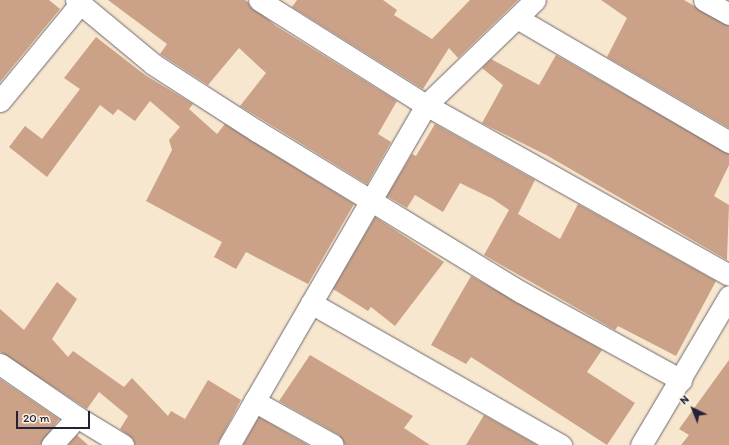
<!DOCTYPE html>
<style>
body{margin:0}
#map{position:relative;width:729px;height:445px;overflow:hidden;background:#f8e7cf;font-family:Itim,sans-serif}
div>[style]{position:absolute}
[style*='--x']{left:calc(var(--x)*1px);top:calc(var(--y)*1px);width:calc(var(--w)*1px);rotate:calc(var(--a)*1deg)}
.building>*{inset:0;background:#cba288}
.roads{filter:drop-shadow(0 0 1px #6d676f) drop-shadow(0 0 1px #6d676f)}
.minor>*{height:21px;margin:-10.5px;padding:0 10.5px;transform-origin:10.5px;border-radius:10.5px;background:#fff}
span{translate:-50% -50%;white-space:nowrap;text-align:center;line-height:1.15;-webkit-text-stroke:3.5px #fcf5e5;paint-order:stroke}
.north{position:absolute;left:673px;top:389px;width:40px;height:40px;-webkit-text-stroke:3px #fcf5e5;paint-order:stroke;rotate:317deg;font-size:11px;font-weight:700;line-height:16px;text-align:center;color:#22223b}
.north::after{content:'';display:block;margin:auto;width:14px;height:18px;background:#22223b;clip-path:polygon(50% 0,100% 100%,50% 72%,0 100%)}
.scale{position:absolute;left:16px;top:411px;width:74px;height:18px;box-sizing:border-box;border:2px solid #22223b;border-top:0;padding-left:5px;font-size:12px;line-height:14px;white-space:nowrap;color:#22223b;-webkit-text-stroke:3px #fcf5e5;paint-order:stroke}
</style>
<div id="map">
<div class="building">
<div style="clip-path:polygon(0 0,49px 0,60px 9px,0 82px)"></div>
<div style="clip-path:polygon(108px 0,245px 0,276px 26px,397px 101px,378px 134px,391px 142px,367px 184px,240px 106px,266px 73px,239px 48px,208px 85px,160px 54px,167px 44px)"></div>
<div style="clip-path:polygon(297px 0,383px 0,397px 10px,394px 15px,432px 39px,470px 0,518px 0,458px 58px,449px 48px,423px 89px,292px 7px)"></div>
<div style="clip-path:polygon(601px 0,684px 0,729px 26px,729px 128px,607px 57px,627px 18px)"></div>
<div style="clip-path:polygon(96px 37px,145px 75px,193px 104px,189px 109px,217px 134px,225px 124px,354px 204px,308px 284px,246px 252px,236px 269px,214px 257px,222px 242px,146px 201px,172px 150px,169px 140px,180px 127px,150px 101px,135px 121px,118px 109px,113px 115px,100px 105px,47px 177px,9px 147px,25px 126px,42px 139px,80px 89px,64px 78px)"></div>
<div style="clip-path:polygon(556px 55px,729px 154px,729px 165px,714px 196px,729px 205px,727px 260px,548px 156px,482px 123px,503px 85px,482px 68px,491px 59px,539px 85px)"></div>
<div style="clip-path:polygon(435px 124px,535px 180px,518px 214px,560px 239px,578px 204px,716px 281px,676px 356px,618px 326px,615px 330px,484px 255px,509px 210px,493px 199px,460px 183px,443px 212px,415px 195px,407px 208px,387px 196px,412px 154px,416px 156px)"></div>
<div style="clip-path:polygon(375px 217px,444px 262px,395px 326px,371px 307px,368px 311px,333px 289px)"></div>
<div style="clip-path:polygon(471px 276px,602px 350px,587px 372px,635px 403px,607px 445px,471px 357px,466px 364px,431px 345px)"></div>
<div style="clip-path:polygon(57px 282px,77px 299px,52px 339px,68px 357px,73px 351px,124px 387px,132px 378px,168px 416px,171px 411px,185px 419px,208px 380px,241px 400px,217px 445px,135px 445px,133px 439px,120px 429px,128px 416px,99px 392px,87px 409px,0 352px,0 309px,24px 330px)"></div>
<div style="clip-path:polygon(310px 355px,413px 416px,404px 428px,430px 445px,345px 445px,339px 435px,279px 401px)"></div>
<div style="clip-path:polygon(729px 360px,729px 445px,681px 445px,689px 435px,679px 429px)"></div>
<div style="clip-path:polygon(0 379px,59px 419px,40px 445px,0 445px)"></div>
<div style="clip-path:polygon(484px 415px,537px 445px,466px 445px)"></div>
<div style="clip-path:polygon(259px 417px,308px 445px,243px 445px)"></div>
<div style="clip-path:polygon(77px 435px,88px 445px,68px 445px)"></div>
</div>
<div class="roads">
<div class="minor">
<div style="--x:76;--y:0;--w:100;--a:39.7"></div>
<div style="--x:153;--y:64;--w:124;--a:32.8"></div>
<div style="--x:257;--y:131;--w:309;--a:31.4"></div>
<div style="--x:521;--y:292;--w:183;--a:28.8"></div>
<div style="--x:259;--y:0;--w:197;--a:32.2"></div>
<div style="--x:426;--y:105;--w:347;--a:29.3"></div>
<div style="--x:704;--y:0;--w:29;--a:29"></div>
<div style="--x:517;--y:18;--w:246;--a:30.3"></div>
<div style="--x:0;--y:101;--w:126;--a:-50.5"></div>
<div style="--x:311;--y:303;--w:288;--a:29.6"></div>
<div style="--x:0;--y:364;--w:93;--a:34.5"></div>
<div style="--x:77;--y:417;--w:38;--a:132"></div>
<div style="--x:254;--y:401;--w:90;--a:29.1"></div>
<div style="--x:77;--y:417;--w:54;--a:31.3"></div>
<div style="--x:229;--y:445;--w:393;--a:-59.9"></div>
<div style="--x:426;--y:105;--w:151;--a:-43.9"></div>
<div style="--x:641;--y:445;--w:173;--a:-59.4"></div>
</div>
</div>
<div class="north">N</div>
<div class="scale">20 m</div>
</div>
